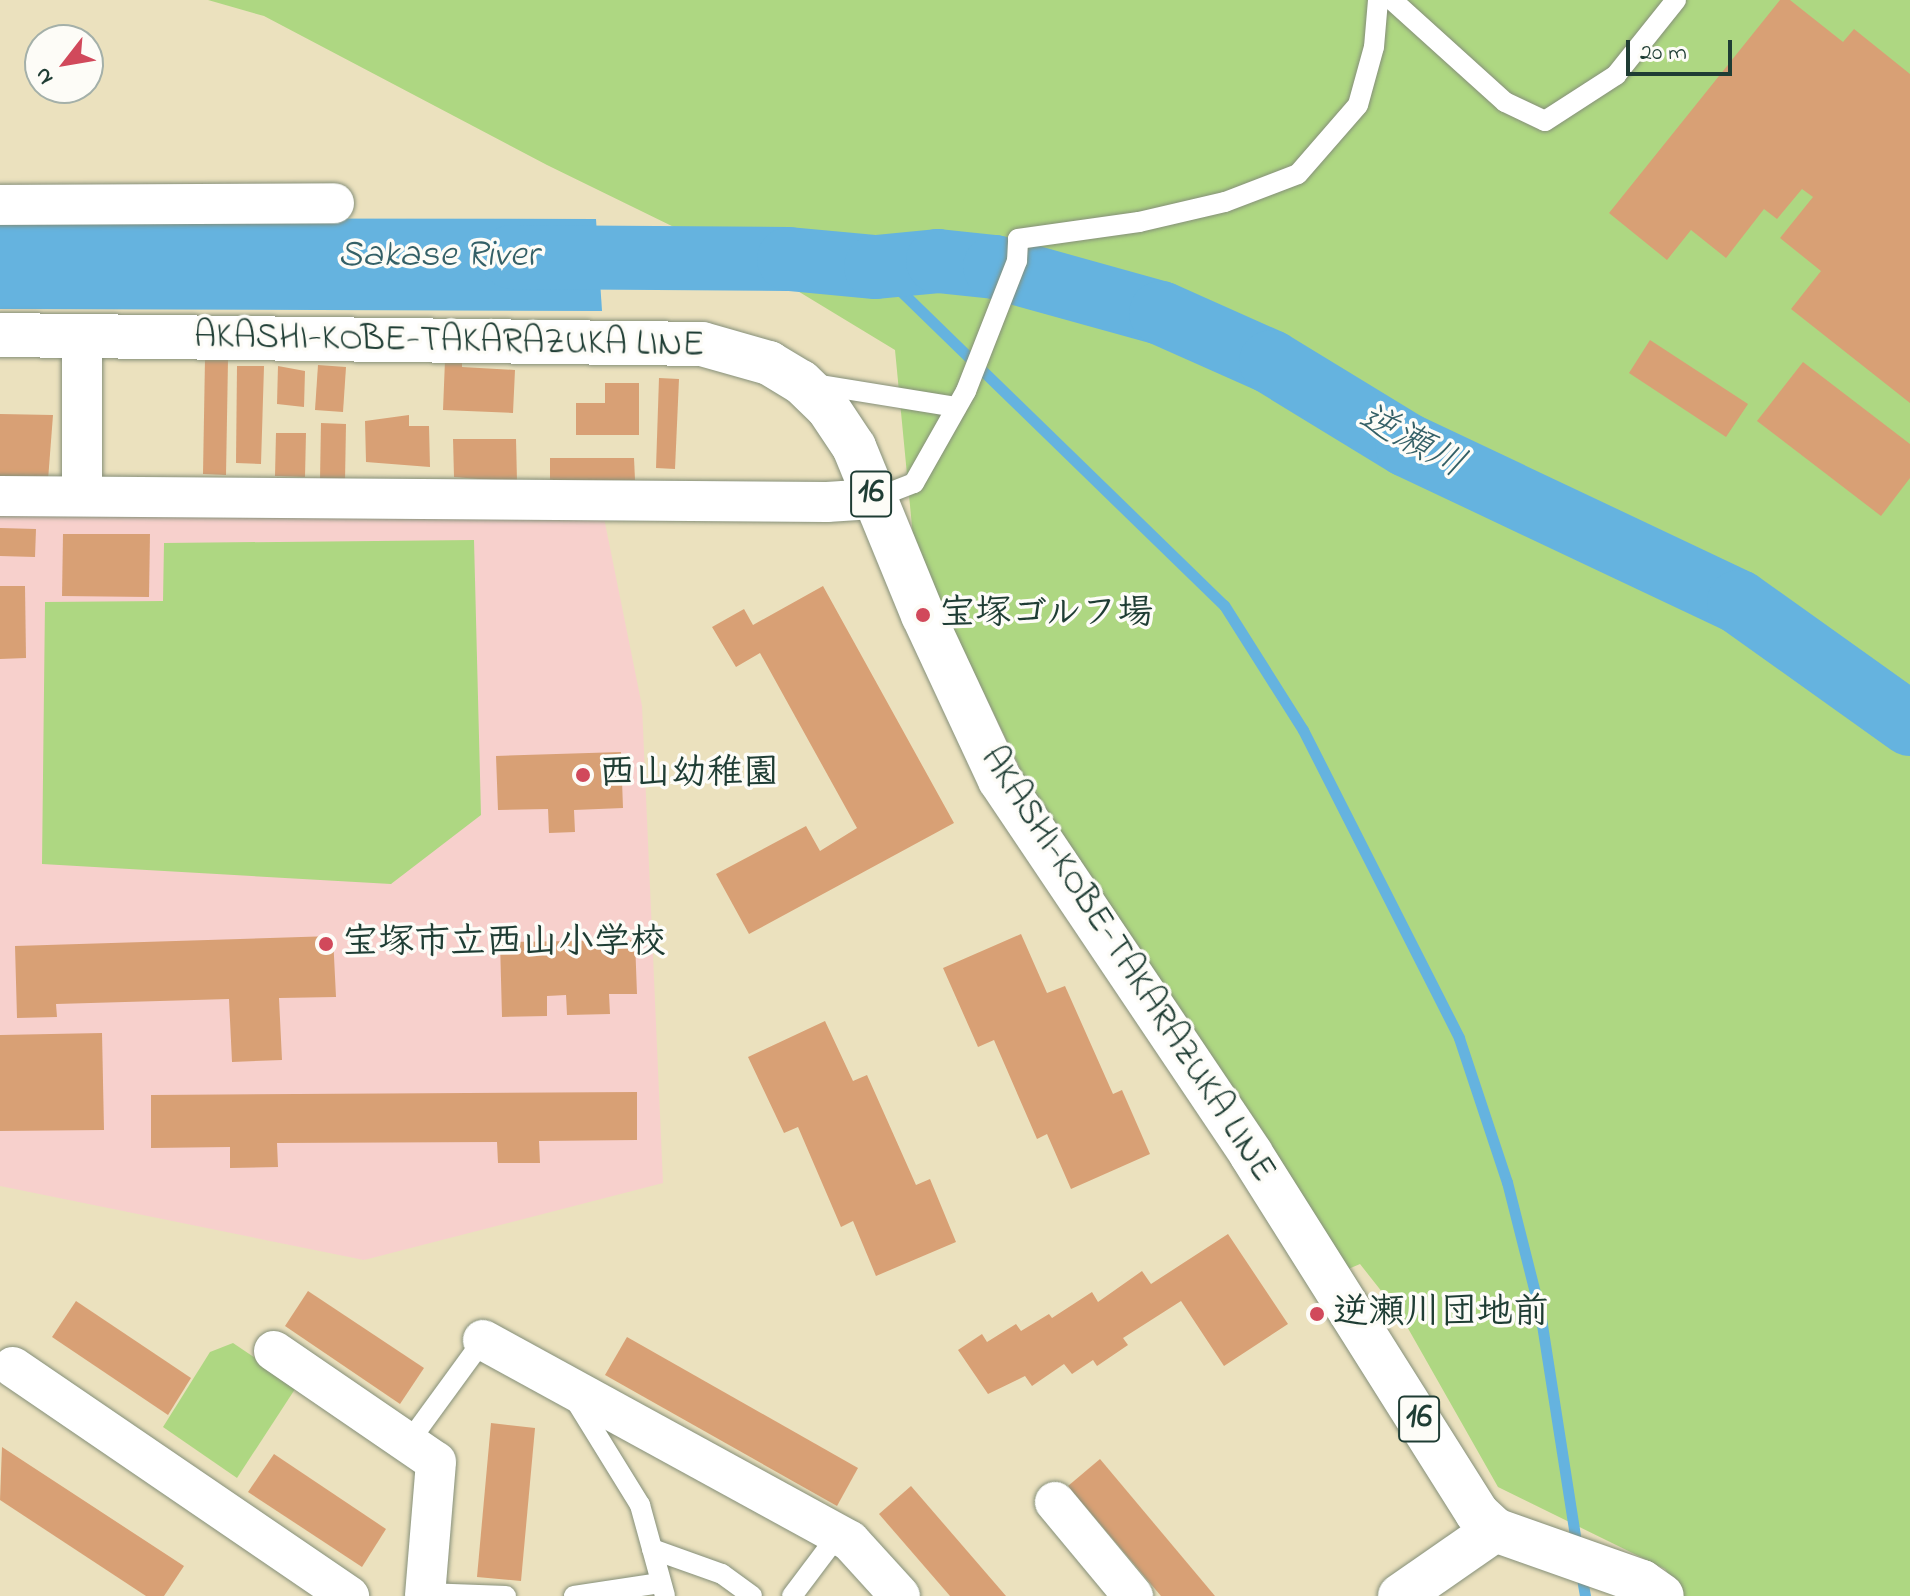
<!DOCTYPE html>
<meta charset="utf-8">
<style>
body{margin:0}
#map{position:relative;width:1910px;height:1596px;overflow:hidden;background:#ebe1be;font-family:"Indie Flower","Klee One",sans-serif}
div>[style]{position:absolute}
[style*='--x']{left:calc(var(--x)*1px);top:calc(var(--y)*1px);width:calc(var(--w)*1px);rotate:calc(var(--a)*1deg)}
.built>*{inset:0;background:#f7d0cc}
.green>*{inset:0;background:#aed782}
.water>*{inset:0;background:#65b3df}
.stream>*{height:11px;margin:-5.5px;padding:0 5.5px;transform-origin:5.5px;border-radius:5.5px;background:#65b3df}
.river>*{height:64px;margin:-32px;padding:0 32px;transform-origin:32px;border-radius:32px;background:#65b3df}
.building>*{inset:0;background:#d8a075}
.roads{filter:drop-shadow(0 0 2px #858f79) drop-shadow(0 0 2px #858f79)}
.service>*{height:20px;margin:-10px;padding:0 10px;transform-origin:10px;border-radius:10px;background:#fff}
.minor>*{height:40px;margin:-20px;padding:0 20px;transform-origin:20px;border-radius:20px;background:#fff}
.tertiary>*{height:44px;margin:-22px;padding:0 22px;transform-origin:22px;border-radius:22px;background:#fff}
.primary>*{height:44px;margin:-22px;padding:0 22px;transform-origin:22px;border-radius:22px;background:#fff}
.dots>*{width:22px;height:22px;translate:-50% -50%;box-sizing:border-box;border:4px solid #fdfcf7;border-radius:50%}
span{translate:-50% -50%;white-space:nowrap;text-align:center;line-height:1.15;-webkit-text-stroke:7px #fdfcf7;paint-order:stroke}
.shield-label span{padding:2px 6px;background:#fdfcf7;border:2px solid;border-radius:6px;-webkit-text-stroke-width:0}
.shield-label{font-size:34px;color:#1f3d34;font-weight:700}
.street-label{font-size:36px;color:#1f3d34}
.poi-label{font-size:36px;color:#1f3d34;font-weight:700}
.left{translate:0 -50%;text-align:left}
.water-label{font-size:38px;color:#346067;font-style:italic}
.north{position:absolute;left:24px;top:24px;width:80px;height:80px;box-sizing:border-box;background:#fdfcf7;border:2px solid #a4b0a9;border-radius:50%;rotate:239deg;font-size:22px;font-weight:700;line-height:32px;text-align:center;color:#1f3d34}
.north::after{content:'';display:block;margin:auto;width:28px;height:36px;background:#d1495b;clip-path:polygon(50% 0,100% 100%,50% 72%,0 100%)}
.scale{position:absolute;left:1626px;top:40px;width:106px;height:36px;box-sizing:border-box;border:4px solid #1f3d34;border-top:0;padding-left:10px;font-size:24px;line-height:28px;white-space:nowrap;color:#1f3d34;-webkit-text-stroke:6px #fdfcf7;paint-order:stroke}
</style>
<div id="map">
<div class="built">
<div style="clip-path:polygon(0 514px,604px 518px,642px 706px,663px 1183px,364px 1260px,0 1186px)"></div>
</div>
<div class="green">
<div style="clip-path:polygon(208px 0,1910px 0,1910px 1596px,1683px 1596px,1665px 1569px,1498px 1487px,1401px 1316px,1360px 1264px,1346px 1270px,1052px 835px,914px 547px,895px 350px,768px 273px,547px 165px,264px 16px)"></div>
<div style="clip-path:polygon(474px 540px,481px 815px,391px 884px,42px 864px,45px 602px,163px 601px,164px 543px)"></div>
<div style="clip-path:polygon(233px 1343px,297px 1386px,237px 1478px,163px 1427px,210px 1352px)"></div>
</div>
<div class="water">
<div style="clip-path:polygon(0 218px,596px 219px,602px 311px,0 309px)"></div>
</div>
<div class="stream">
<div style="--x:876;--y:267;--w:485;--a:44.2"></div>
<div style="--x:1224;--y:605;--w:148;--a:57.7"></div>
<div style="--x:1303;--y:730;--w:345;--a:63.1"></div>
<div style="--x:1459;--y:1038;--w:152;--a:71.6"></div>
<div style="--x:1507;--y:1182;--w:134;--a:75.8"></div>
<div style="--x:1540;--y:1312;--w:239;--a:81.1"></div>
<div style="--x:1581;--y:1573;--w:23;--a:80"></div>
</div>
<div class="river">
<div style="--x:512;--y:257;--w:277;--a:0.4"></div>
<div style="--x:789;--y:259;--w:87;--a:5.3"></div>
<div style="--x:876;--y:267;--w:62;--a:-5.5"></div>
<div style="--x:938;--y:261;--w:57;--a:6"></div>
<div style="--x:995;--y:267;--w:172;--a:15.5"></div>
<div style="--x:1161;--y:313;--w:120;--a:24"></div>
<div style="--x:1271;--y:362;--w:159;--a:31.4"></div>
<div style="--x:1407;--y:445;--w:367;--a:25.3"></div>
<div style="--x:1739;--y:602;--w:210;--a:35.5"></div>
</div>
<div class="building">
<div style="clip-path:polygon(1780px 0,1790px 0,1843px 42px,1854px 29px,1910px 74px,1910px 403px,1791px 309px,1821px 271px,1780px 238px,1813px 197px,1802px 189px,1777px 219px,1764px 209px,1726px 258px,1691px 230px,1667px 260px,1609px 213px)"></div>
<div style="clip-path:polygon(1650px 340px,1748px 404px,1726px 437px,1629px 373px)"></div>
<div style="clip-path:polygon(205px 359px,228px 360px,226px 475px,203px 474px)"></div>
<div style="clip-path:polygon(445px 360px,462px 360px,462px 367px,515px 370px,513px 413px,443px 410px)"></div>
<div style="clip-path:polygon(1803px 362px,1910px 444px,1910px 478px,1881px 516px,1757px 421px)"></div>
<div style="clip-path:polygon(318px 365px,346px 367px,343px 412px,315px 410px)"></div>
<div style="clip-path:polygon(237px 366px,264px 366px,261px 464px,236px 463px)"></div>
<div style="clip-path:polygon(278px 366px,305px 371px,304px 407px,277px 404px)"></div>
<div style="clip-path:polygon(659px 378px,679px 379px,675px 469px,656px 468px)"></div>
<div style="clip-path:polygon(605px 383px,639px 383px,639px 435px,576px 435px,576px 403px,605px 403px)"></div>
<div style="clip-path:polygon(0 414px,53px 415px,48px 480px,0 479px)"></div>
<div style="clip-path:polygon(409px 415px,409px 426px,429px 426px,430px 467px,366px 462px,365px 421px)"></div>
<div style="clip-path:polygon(321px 423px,346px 424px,345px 481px,320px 480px)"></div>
<div style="clip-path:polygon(276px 433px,306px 433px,305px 477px,275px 476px)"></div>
<div style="clip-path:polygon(453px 439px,516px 439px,517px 482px,454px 477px)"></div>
<div style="clip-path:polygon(550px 458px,634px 458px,635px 480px,550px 481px)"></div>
<div style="clip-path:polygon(0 528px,36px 529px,35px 557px,0 556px)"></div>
<div style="clip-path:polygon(63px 534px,150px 534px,149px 597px,62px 596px)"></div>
<div style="clip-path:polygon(0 586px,25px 586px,26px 658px,0 659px)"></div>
<div style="clip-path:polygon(823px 586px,954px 823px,749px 934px,716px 874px,806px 826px,820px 851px,857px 828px,760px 653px,736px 667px,712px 627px,744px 609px,753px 625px)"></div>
<div style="clip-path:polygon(621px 752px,623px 808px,574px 810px,575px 832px,549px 833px,548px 809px,498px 810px,496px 756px)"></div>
<div style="clip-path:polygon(1021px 934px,1047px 993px,1065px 986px,1113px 1094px,1122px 1090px,1150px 1154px,1071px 1189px,1047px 1134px,1037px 1139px,994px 1040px,978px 1047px,943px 968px)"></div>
<div style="clip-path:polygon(333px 936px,336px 997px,279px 998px,282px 1060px,232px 1062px,229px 999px,56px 1004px,57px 1017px,17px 1018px,15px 946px)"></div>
<div style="clip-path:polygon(635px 940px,637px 994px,609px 994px,610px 1014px,567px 1015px,566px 995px,547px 996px,547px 1016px,502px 1017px,500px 942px)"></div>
<div style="clip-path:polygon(825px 1021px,853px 1081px,867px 1075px,916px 1185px,930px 1179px,956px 1242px,876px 1276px,853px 1221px,841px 1227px,798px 1127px,784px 1133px,748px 1057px)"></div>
<div style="clip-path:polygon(102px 1033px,104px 1130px,0 1131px,0 1035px)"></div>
<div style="clip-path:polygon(637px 1092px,637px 1140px,539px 1141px,540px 1163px,498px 1163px,497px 1142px,277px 1143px,278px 1167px,230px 1168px,230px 1147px,151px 1148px,151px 1095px)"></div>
<div style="clip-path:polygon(1228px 1234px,1288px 1324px,1224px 1366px,1181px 1301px,1123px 1338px,1128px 1345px,1097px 1366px,1093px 1360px,1072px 1374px,1064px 1364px,1032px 1386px,1025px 1376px,988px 1394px,958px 1350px,982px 1334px,987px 1342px,1016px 1324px,1021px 1331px,1049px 1314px,1052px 1318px,1092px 1292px,1098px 1302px,1142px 1271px,1151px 1284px)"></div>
<div style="clip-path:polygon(308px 1291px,424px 1368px,400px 1404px,285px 1326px)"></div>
<div style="clip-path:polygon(76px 1301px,191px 1378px,168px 1415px,52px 1337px)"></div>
<div style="clip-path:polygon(627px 1337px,858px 1468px,837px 1506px,605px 1375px)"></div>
<div style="clip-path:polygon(491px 1423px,535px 1428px,521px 1581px,477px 1577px)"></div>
<div style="clip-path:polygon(2px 1447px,184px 1566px,164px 1596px,146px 1596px,0 1500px)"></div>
<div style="clip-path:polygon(274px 1454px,386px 1529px,362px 1567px,248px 1492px)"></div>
<div style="clip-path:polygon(1100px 1459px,1215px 1596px,1161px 1596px,1068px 1486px)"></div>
<div style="clip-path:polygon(911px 1486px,1006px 1596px,950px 1596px,879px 1514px)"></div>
</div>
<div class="roads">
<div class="service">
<div style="--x:1392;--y:0;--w:152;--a:42.1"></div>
<div style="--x:1505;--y:102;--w:44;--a:25.4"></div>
<div style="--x:1545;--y:121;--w:85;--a:-32.9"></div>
<div style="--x:1616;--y:75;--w:96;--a:-51.3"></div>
<div style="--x:814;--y:384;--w:144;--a:9.2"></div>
<div style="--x:873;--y:499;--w:44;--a:-21.3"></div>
<div style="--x:914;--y:483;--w:106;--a:-60.5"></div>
<div style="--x:966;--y:391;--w:140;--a:-68.6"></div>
<div style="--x:1017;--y:261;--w:22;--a:-87"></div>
<div style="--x:1018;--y:239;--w:122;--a:-8"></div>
<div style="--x:1139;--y:222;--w:88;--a:-13.1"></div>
<div style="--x:1225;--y:202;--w:78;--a:-21"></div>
<div style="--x:1298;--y:174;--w:91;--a:-49"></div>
<div style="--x:1358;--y:105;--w:60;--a:-74.6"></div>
<div style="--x:1374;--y:47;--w:47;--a:-85.1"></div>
<div style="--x:574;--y:1398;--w:126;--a:58.3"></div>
<div style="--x:640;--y:1505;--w:94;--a:74.6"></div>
<div style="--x:408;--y:1443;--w:127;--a:-53.9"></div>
<div style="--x:652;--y:1549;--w:74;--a:19.7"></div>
<div style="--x:722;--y:1574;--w:37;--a:36"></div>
<div style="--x:425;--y:1593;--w:81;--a:2.1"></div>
<div style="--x:574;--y:1596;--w:87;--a:-8.6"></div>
<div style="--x:792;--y:1596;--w:76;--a:-53"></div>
</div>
<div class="minor">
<div style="--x:0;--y:205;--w:334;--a:-0.3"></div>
<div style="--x:82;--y:495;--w:160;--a:-90"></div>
<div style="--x:0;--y:496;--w:827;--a:0.42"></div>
<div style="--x:827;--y:502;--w:46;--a:-3.7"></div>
<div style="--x:483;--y:1340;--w:418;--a:28.7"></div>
<div style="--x:850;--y:1541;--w:74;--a:47.7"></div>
<div style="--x:274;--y:1351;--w:196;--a:34.4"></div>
<div style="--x:436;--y:1462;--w:134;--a:94.7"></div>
<div style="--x:13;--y:1367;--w:407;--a:34.3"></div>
<div style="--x:1055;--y:1502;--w:122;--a:50.3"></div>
</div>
<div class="tertiary">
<div style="--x:1400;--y:1596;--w:116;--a:-34.8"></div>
</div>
<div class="primary">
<div style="--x:0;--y:335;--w:702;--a:0.73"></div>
<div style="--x:702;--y:344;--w:70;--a:15.8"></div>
<div style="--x:769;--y:363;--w:37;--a:31"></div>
<div style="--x:801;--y:382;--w:37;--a:44"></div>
<div style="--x:828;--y:408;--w:47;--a:56.3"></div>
<div style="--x:854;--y:447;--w:182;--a:67.7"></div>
<div style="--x:923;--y:615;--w:182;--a:65"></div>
<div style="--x:1000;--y:780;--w:450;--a:56.1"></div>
<div style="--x:1251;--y:1154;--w:424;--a:57.8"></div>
<div style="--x:1477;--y:1513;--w:25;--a:43"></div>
<div style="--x:1495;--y:1530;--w:156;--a:19.5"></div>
<div style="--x:1642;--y:1582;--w:24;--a:35"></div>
</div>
</div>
<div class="dots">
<div style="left:923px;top:615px;background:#d1495b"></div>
<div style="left:583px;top:775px;background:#d1495b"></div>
<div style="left:326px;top:944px;background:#d1495b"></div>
<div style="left:1317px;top:1314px;background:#d1495b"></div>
</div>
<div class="shield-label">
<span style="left:871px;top:494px">16</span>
<span style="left:1419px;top:1419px">16</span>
</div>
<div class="street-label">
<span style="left:449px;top:342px;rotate:1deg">AKASHI-KOBE-TAKARAZUKA LINE</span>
<span style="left:1127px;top:965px;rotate:57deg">AKASHI-KOBE-TAKARAZUKA LINE</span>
</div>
<div class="poi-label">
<span class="left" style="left:939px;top:615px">宝塚ゴルフ場</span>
<span class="left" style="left:599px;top:775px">西山幼稚園</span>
<span class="left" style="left:342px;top:944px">宝塚市立西山小学校</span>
<span class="left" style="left:1333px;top:1314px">逆瀬川団地前</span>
</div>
<div class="water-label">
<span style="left:438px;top:257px">Sakase River</span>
<span style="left:1411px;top:443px;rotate:28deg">逆瀬川</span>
</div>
<div class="north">N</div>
<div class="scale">20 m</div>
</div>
